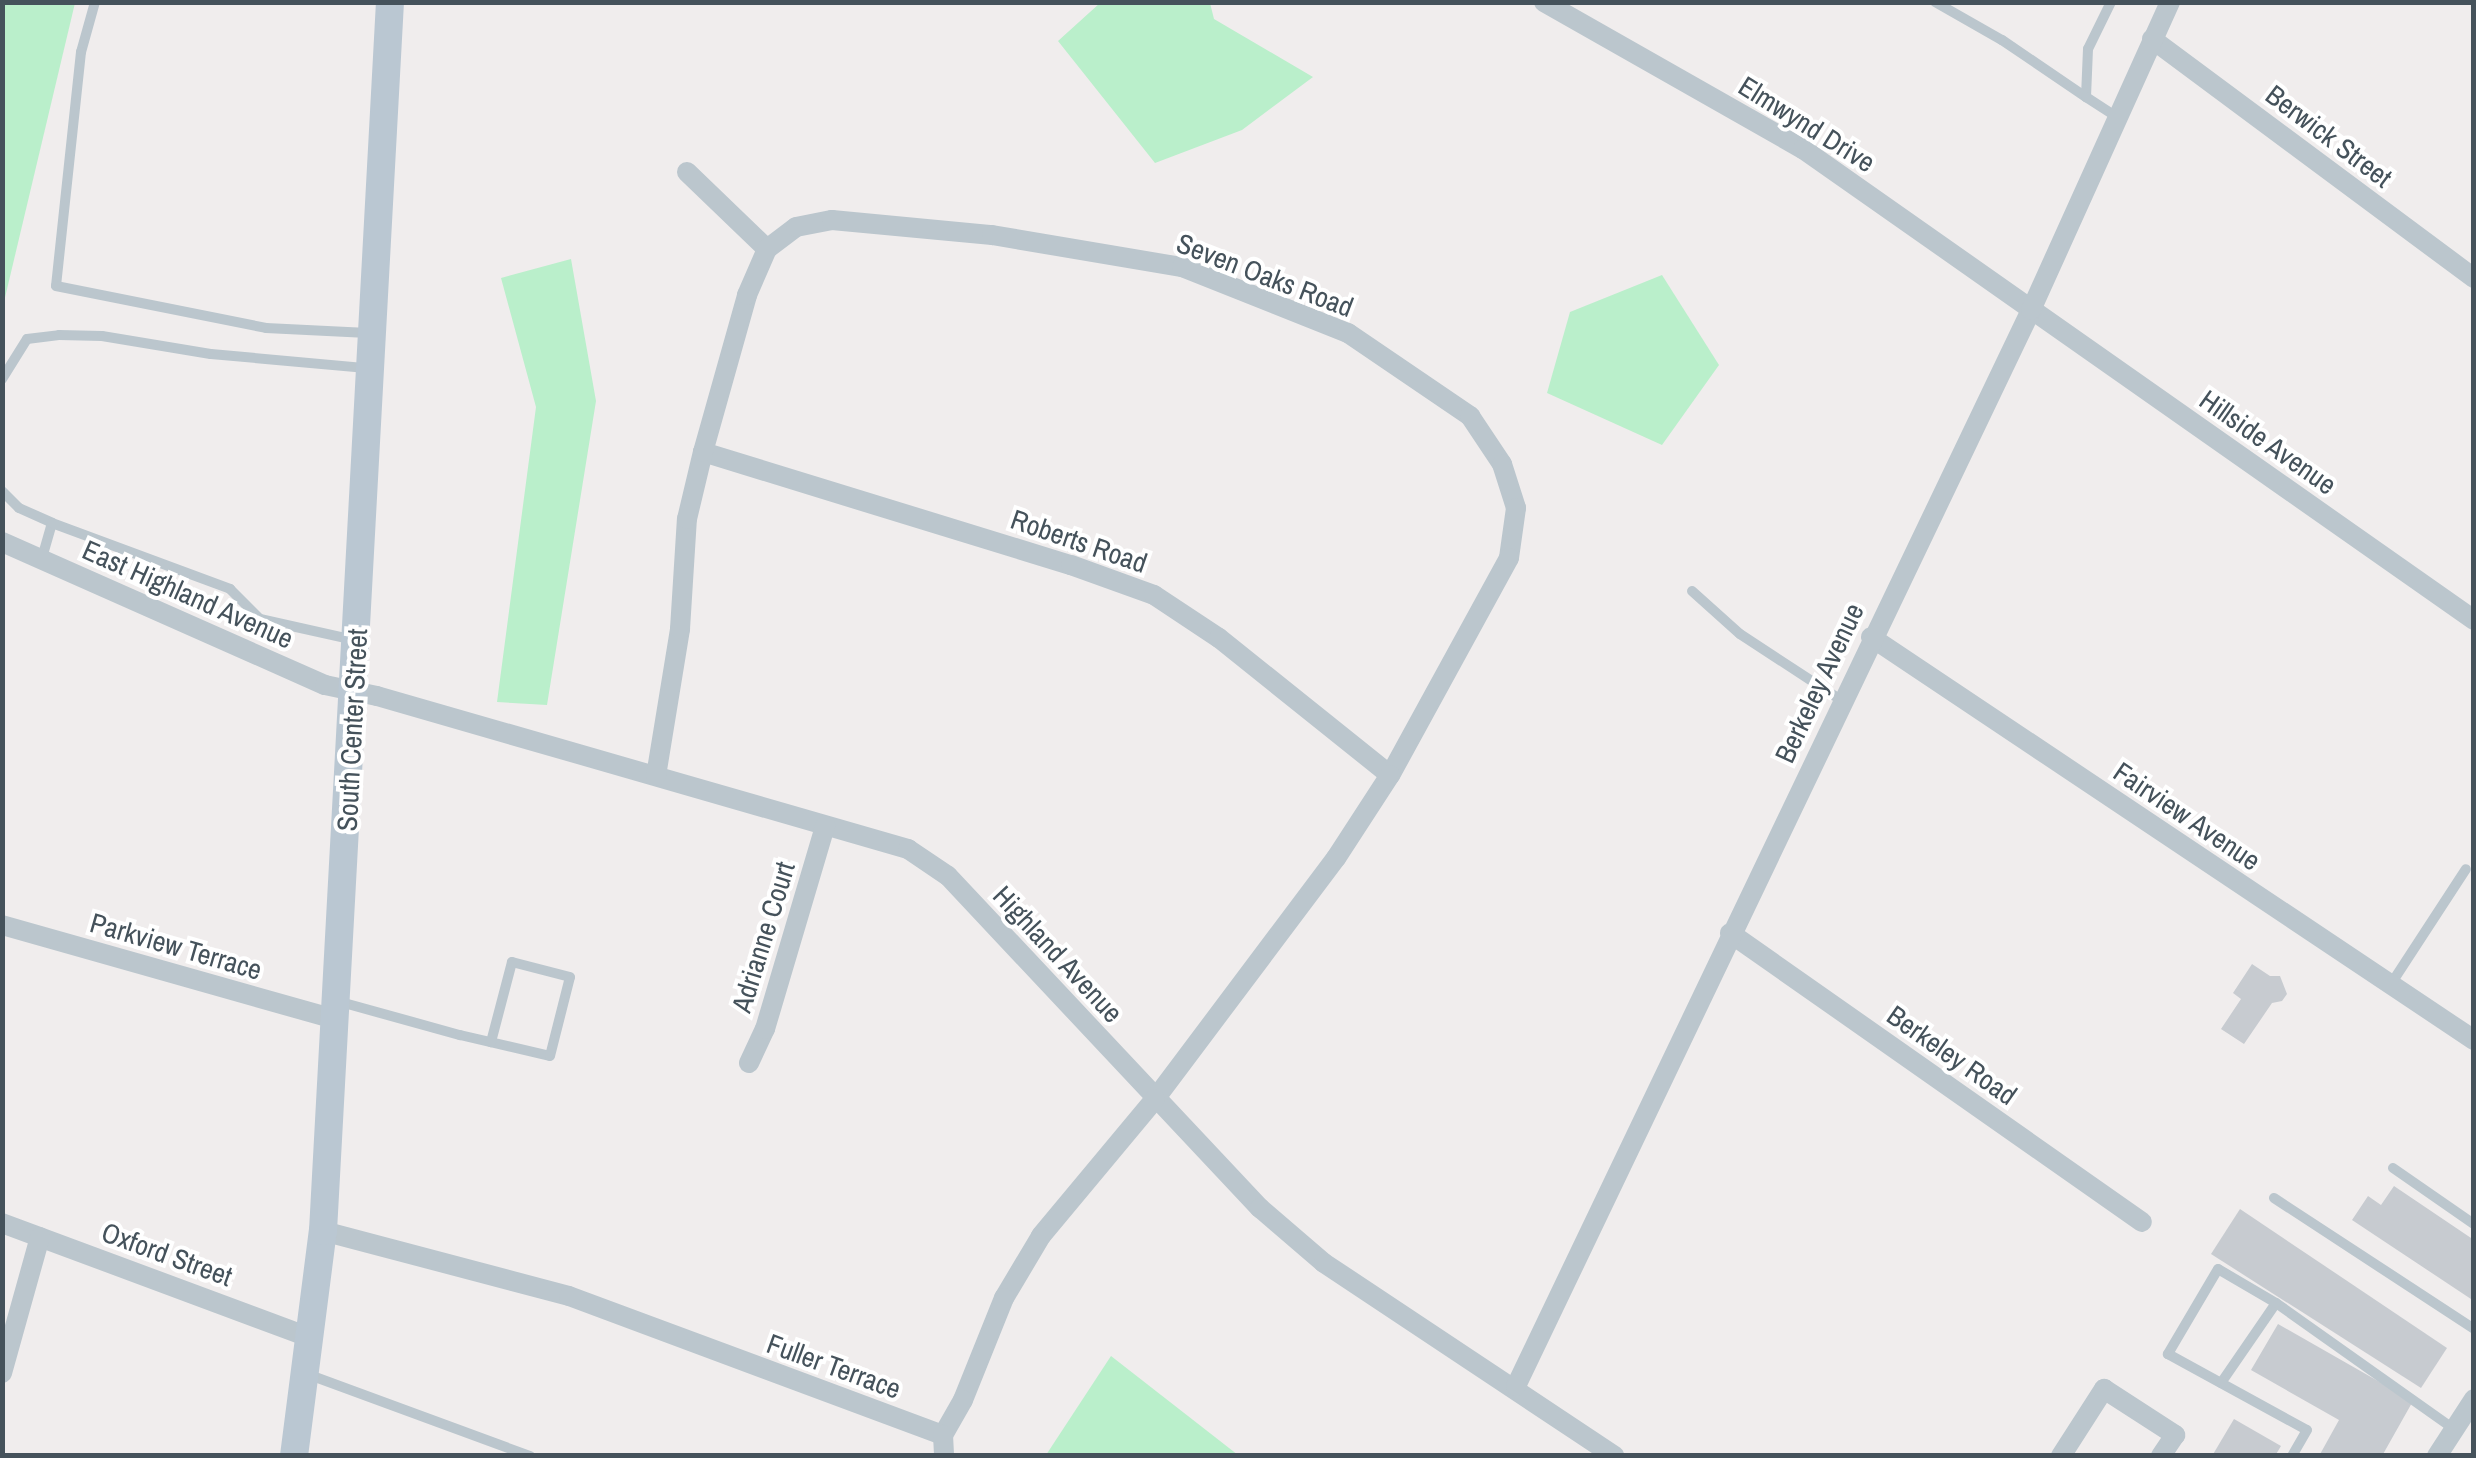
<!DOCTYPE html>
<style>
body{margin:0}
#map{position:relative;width:2476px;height:1458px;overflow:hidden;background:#f0eded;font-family:"Archivo Narrow",sans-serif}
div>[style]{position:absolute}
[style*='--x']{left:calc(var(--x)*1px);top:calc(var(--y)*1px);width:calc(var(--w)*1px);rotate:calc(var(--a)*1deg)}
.green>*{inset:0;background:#baefcb}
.building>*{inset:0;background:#c7cbd0}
.lane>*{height:10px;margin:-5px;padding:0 5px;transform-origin:5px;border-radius:5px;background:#bbc6cd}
.street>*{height:20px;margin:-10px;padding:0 10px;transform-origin:10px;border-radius:10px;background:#bbc6cd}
.secondary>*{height:28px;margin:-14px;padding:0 14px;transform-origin:14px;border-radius:14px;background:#bac7d2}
span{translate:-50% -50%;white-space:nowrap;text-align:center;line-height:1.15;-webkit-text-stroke:8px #fff;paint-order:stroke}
.street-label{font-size:28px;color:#45525b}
.frame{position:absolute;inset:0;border:5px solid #45525b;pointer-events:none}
</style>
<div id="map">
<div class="green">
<div style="clip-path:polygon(3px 2px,75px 3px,3px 306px,2px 3px)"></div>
<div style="clip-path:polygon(1100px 3px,1210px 3px,1214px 19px,1313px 77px,1242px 130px,1155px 163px,1058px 41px)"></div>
<div style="clip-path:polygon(571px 259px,596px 401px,547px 705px,497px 702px,536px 407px,501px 278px)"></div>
<div style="clip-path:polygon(1662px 275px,1719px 365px,1662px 445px,1547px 393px,1570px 312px)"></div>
<div style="clip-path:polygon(1111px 1356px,1238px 1455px,1046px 1455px)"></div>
</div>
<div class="building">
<div style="clip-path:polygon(2252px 964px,2270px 976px,2280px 976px,2287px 994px,2282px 1001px,2272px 1003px,2244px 1044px,2221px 1029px,2241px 999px,2233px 993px)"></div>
<div style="clip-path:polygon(2394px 1186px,2474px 1240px,2474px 1301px,2352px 1220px,2368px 1196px,2381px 1205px)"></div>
<div style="clip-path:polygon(2240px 1209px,2447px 1348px,2421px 1388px,2211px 1254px)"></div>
<div style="clip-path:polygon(2278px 1324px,2413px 1401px,2382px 1456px,2319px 1456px,2339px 1420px,2251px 1370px)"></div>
<div style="clip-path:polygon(2234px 1419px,2281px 1446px,2275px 1456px,2212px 1456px)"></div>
</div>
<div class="lane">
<div style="--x:95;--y:2;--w:52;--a:105.6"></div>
<div style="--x:81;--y:52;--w:235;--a:96.1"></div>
<div style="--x:56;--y:286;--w:214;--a:11.3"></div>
<div style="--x:266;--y:328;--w:102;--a:2.8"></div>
<div style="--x:1935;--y:2;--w:77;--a:29.6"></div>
<div style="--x:2002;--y:40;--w:102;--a:34.2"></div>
<div style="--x:2111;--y:2;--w:52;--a:116.1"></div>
<div style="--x:2088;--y:49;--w:48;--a:92.4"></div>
<div style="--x:2086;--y:97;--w:37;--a:33"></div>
<div style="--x:2;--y:379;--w:47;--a:-58"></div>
<div style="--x:27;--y:339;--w:32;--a:-7"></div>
<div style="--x:59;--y:335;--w:43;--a:1.3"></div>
<div style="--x:102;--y:336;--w:110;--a:9.4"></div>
<div style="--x:211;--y:354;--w:156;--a:5.2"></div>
<div style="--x:2;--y:491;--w:24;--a:45"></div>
<div style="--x:19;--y:508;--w:36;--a:24"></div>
<div style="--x:52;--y:523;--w:36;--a:106"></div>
<div style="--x:52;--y:523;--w:190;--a:20.3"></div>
<div style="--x:230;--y:589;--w:42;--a:45"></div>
<div style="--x:260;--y:619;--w:96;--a:12.6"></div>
<div style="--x:1692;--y:591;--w:64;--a:41.9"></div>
<div style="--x:1740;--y:634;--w:121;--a:33.2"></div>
<div style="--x:2391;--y:984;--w:137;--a:-56.9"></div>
<div style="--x:337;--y:1001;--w:128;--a:15.5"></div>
<div style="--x:460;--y:1035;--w:92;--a:13.1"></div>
<div style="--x:550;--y:1056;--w:81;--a:-75.8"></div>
<div style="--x:570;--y:977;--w:60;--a:-165.5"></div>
<div style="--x:512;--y:962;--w:83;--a:104.7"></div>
<div style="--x:2393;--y:1168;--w:98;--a:34.7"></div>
<div style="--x:2274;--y:1198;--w:239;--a:33.2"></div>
<div style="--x:2276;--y:1303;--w:218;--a:35.3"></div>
<div style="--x:307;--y:1374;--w:238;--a:20.2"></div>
<div style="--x:2221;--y:1383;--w:97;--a:-55.5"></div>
<div style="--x:2276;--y:1303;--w:67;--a:-149.6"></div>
<div style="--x:2218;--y:1269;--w:99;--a:120.5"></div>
<div style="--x:2168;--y:1354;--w:158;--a:28.7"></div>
<div style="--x:2307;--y:1430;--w:30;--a:120"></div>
</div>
<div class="street">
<div style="--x:1544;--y:2;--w:298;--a:29.6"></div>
<div style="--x:1803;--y:149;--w:820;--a:35.07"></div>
<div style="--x:2152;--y:39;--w:401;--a:36.6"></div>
<div style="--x:687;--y:172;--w:111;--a:43.9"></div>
<div style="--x:703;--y:452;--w:385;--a:17.1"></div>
<div style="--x:1071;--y:565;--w:88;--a:19.9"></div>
<div style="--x:1154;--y:595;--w:78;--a:33.5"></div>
<div style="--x:1219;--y:638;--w:219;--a:38.7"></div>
<div style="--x:2;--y:542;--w:353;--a:23.9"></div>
<div style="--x:325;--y:685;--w:53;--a:11.9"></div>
<div style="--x:377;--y:696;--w:553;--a:16.07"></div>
<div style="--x:908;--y:849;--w:48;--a:34"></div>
<div style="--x:948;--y:876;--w:456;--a:46.8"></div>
<div style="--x:1260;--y:1208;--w:84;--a:40.7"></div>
<div style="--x:1324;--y:1263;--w:349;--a:33.6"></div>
<div style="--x:1871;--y:637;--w:725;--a:33.76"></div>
<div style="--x:656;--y:776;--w:149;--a:-80.7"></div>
<div style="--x:680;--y:629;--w:110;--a:-86.4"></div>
<div style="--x:687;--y:519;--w:69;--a:-76.6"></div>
<div style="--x:703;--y:452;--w:163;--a:-74.3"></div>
<div style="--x:747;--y:295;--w:50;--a:-66.5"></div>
<div style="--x:767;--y:249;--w:36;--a:-37"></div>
<div style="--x:796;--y:227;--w:37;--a:-11"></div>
<div style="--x:832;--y:220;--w:161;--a:5.4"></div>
<div style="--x:992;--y:235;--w:193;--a:9.6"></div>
<div style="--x:1182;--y:267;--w:179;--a:21.7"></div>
<div style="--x:1348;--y:333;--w:148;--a:34.2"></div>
<div style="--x:1470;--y:416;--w:58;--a:56.3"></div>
<div style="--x:1502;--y:464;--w:46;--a:72.3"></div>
<div style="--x:1516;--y:508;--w:50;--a:98"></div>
<div style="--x:1509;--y:558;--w:247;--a:118.7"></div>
<div style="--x:1390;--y:775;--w:99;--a:123"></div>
<div style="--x:1336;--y:858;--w:301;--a:126.9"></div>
<div style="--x:1155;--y:1099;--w:178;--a:129.8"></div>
<div style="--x:1041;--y:1236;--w:72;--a:120.8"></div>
<div style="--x:1004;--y:1298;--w:110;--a:111.9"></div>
<div style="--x:963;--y:1400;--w:40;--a:119.7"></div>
<div style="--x:2;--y:925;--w:346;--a:15.8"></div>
<div style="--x:1730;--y:933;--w:503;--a:35.05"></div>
<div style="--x:749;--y:1063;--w:38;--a:-65"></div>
<div style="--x:765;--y:1029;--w:212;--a:-73.5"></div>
<div style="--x:2;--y:1223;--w:331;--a:20.4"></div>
<div style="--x:323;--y:1231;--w:254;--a:14.8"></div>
<div style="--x:569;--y:1296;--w:399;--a:20.4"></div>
<div style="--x:2;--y:1373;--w:141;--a:-74.4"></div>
<div style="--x:1516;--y:1386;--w:1193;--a:-64.42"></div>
<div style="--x:2031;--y:310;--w:338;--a:-65.7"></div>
<div style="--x:943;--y:1435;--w:21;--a:87"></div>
<div style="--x:2061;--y:1456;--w:80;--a:-57.3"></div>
<div style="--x:2104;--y:1389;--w:85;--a:32.9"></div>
<div style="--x:2175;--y:1435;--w:25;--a:124"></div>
<div style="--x:2437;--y:1456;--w:68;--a:-57"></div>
</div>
<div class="secondary">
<div style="--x:294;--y:1456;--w:227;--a:-82.7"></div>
<div style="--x:323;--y:1231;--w:1231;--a:-86.88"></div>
</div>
<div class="street-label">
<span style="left:1807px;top:124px;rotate:32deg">Elmwynd Drive</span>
<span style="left:2329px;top:136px;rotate:37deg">Berwick Street</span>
<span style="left:1265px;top:275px;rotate:21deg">Seven Oaks Road</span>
<span style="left:2268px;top:442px;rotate:35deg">Hillside Avenue</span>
<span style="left:1079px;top:541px;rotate:19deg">Roberts Road</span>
<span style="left:188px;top:594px;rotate:24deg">East Highland Avenue</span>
<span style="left:1819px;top:683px;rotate:-65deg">Berkeley Avenue</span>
<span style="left:352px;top:730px;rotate:-87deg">South Center Street</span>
<span style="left:2187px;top:816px;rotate:34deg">Fairview Avenue</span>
<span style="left:763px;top:937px;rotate:-73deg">Adrianne Court</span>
<span style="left:176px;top:946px;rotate:16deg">Parkview Terrace</span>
<span style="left:1058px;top:954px;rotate:47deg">Highland Avenue</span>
<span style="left:1952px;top:1055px;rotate:35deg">Berkeley Road</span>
<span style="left:167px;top:1254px;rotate:20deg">Oxford Street</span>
<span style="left:834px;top:1366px;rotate:20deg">Fuller Terrace</span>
</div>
<div class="frame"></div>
</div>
